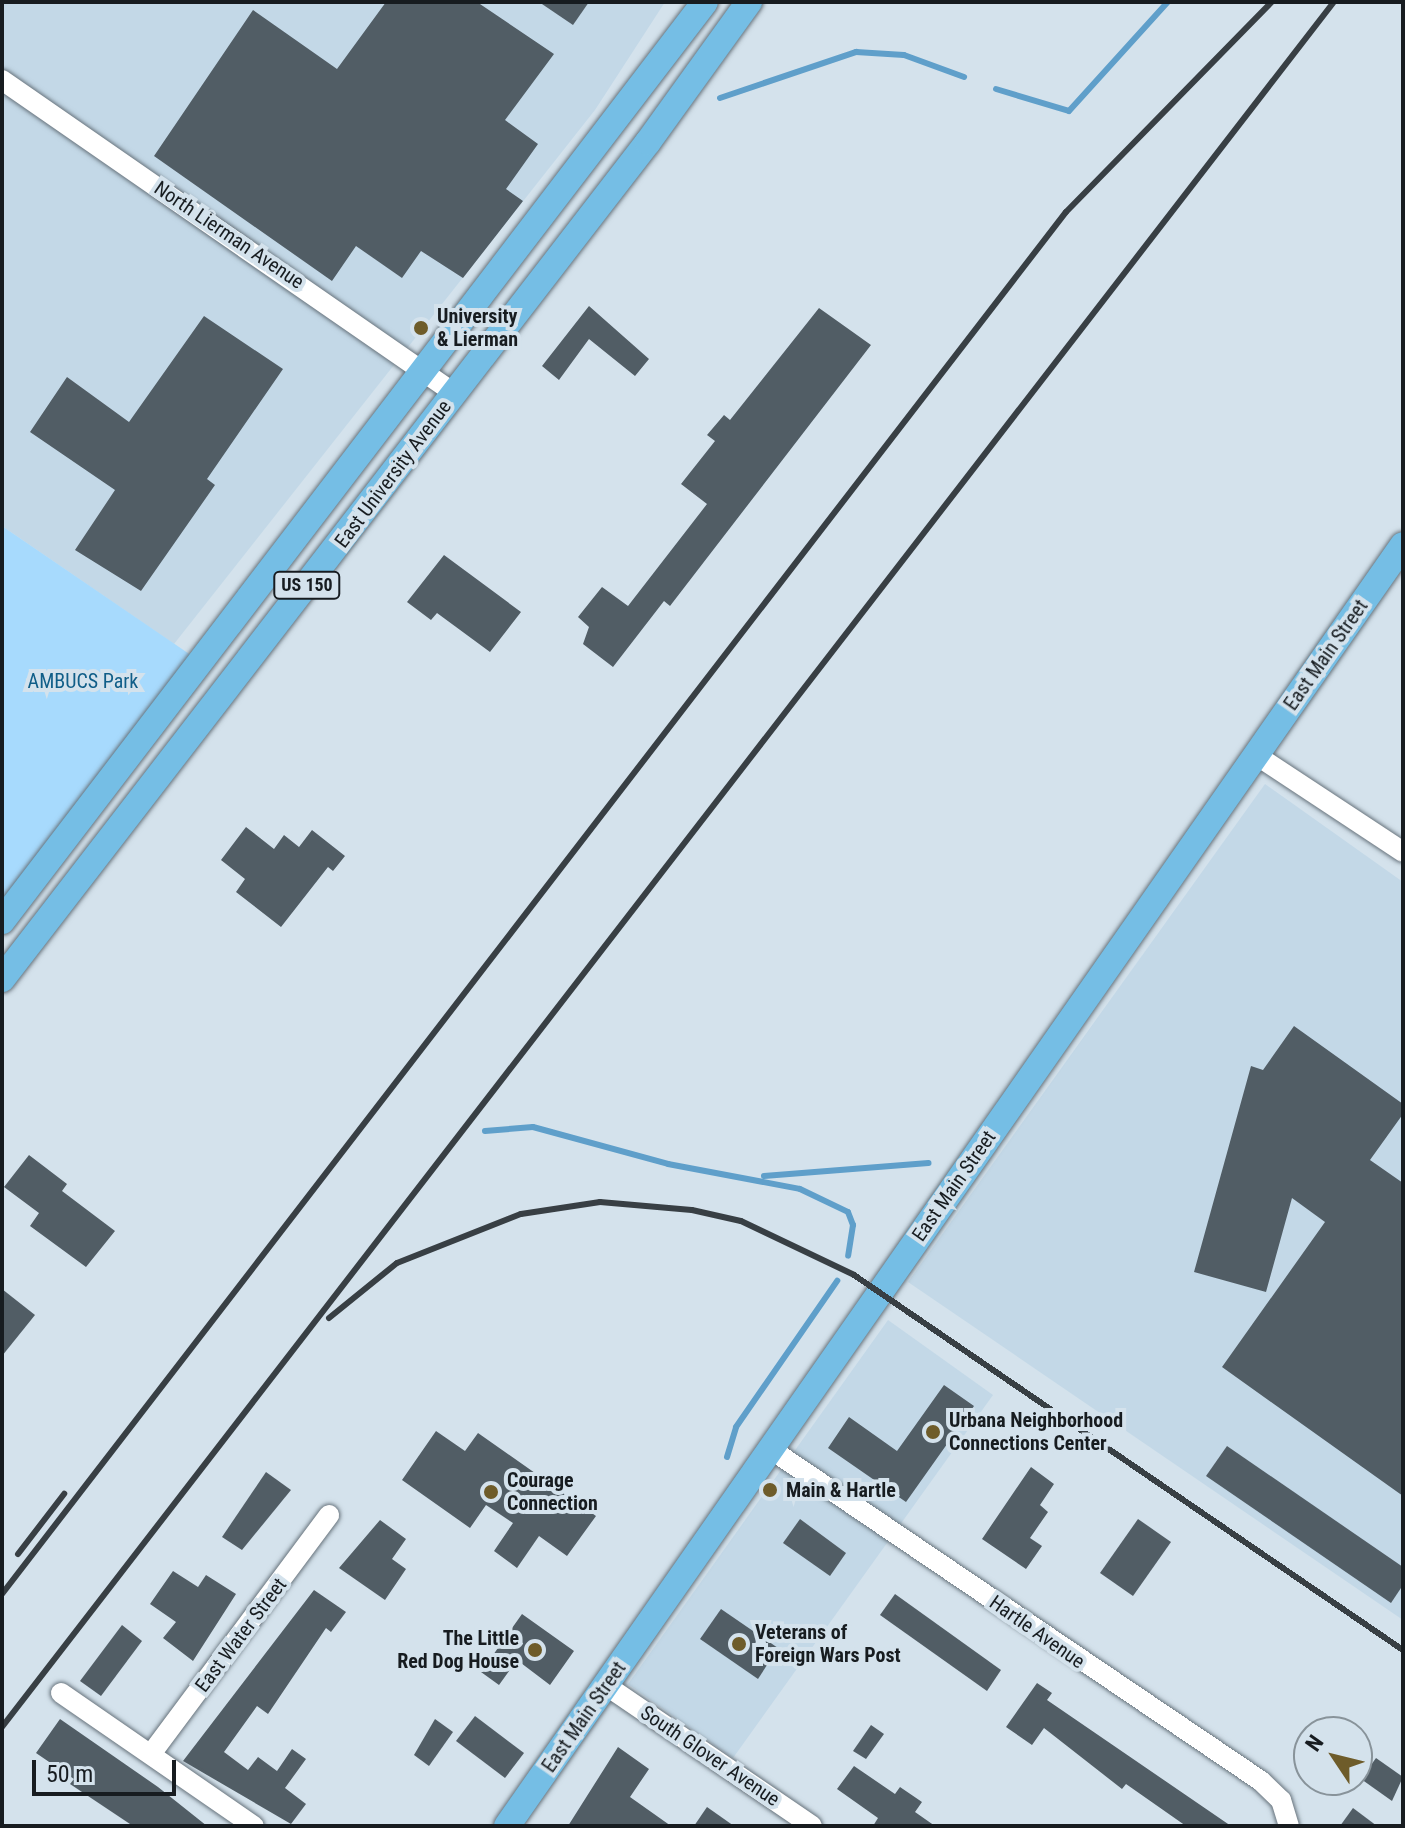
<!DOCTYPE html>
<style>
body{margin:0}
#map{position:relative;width:1405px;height:1828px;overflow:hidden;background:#d4e2ec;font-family:"Roboto Condensed",sans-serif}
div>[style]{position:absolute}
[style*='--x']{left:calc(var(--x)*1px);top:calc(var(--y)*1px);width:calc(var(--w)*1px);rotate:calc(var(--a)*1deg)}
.built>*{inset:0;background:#c3d8e7}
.green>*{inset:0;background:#a7dafd}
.stream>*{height:6px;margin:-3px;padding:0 3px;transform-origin:3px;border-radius:3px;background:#5f9fca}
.building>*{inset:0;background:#515d65}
.roads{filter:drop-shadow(0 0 2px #67737c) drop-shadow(0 0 2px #67737c)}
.minor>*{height:20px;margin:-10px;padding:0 10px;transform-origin:10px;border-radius:10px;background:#fff}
.major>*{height:26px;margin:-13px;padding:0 13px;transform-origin:13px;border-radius:13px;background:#75bee5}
.rail>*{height:6px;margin:-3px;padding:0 3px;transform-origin:3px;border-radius:3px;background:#383f44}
.dots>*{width:22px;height:22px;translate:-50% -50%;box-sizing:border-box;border:4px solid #d4e2ec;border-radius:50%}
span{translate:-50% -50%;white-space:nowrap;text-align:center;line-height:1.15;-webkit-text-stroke:8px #d4e2ec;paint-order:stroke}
.shield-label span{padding:2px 6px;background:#d4e2ec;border:2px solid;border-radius:6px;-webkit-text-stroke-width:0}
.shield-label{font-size:18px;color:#171c20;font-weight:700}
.street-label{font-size:20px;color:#171c20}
.poi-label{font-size:20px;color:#171c20;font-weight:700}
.left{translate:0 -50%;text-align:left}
.right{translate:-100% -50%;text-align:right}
.park-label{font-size:20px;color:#105e88}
.frame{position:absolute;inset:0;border:4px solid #171c20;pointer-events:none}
.north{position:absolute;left:1293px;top:1716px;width:80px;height:80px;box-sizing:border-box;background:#d4e2ec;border:2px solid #88939a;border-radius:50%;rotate:305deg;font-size:22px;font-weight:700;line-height:32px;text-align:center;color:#171c20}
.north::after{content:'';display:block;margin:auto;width:28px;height:36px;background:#6e5c2a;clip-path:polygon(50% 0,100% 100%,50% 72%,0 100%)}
.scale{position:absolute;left:32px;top:1760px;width:144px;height:36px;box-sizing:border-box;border:4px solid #171c20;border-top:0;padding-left:10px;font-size:24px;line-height:28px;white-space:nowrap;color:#171c20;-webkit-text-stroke:6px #d4e2ec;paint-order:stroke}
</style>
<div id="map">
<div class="built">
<div style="clip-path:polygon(2px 2px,665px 2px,595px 110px,174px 644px,2px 526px)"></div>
<div style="clip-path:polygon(1265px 784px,1403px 882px,1403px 1620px,908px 1282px)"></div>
<div style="clip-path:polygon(888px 1320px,993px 1395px,733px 1758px,628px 1684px)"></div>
</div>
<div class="green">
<div style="clip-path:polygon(2px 526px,201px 662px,2px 921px)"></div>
</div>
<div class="stream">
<div style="--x:996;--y:89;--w:76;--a:16.8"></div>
<div style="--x:1069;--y:111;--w:147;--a:-47.8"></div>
<div style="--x:720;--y:98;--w:144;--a:-18.7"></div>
<div style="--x:856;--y:52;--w:48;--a:3.6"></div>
<div style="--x:904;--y:55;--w:64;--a:20.1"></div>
<div style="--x:485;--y:1131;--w:48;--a:-4.8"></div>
<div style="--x:533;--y:1127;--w:140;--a:15.3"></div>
<div style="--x:668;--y:1164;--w:134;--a:10.7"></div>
<div style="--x:800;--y:1189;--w:53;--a:25.6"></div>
<div style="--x:848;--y:1212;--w:14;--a:69"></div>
<div style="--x:853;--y:1225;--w:31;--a:99"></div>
<div style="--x:764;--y:1176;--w:165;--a:-4.5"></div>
<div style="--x:727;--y:1457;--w:31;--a:-73"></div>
<div style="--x:736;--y:1427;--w:178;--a:-55.3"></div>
</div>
<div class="building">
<div style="clip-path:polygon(386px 2px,477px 2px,554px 54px,505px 120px,538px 144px,506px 189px,523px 201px,463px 278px,421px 251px,402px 278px,356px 246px,332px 281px,154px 156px,253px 10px,337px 69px)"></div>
<div style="clip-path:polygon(539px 2px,589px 2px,573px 25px)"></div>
<div style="clip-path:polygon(589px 306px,649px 359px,635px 376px,589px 339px,559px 380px,542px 366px)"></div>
<div style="clip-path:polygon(819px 308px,871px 345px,670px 606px,664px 601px,613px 667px,583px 644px,589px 627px,578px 617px,602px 587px,628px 606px,707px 504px,681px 484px,715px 441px,707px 435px,724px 415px,730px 420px)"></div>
<div style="clip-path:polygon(204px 316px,283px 369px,207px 479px,215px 485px,141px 591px,75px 550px,115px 490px,30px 432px,67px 377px,129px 422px)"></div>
<div style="clip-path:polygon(444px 555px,521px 612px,490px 652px,437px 613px,431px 620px,407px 602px)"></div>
<div style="clip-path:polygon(246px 827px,274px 849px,284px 835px,299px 847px,312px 830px,345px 856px,333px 871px,328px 867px,281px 927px,236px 892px,245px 879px,221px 860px)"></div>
<div style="clip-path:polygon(1294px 1026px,1403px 1104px,1403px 1114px,1370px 1160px,1403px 1183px,1403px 1496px,1222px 1367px,1325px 1222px,1292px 1198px,1266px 1292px,1194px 1272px,1251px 1066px,1263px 1070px)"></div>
<div style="clip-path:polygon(29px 1155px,67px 1184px,62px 1191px,115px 1231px,86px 1267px,30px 1226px,39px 1213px,4px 1187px)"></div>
<div style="clip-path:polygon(2px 1289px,35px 1315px,2px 1356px)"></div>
<div style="clip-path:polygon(944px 1385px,974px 1406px,906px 1502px,828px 1448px,849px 1417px,897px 1451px)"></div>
<div style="clip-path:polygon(436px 1431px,465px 1451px,478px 1433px,596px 1516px,567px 1556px,539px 1536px,517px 1568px,494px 1551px,513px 1523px,486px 1505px,470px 1528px,402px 1480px)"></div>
<div style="clip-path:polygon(1227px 1446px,1403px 1567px,1403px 1585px,1391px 1603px,1206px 1476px)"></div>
<div style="clip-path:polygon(1031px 1467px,1054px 1484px,1040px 1505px,1048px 1512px,1030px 1538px,1042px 1546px,1026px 1569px,982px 1539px)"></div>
<div style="clip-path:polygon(266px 1472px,291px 1490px,242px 1550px,222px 1537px)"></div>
<div style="clip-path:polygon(800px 1519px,846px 1553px,830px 1576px,783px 1543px)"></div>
<div style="clip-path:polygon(1138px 1519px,1171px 1542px,1133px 1596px,1100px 1573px)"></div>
<div style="clip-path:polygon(380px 1520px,406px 1539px,392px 1559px,406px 1569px,385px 1600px,339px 1568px)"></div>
<div style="clip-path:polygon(173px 1571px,198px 1587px,206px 1575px,236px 1594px,193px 1661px,163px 1638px,176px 1622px,150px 1604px)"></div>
<div style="clip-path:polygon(314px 1590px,346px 1612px,331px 1632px,326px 1628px,268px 1714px,257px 1706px,224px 1752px,248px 1770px,258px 1757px,277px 1771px,292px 1749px,306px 1759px,285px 1788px,306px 1804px,291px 1824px,183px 1761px)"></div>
<div style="clip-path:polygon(895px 1594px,1001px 1670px,987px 1691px,880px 1615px)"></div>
<div style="clip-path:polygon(721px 1609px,778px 1648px,758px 1679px,700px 1639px)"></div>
<div style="clip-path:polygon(522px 1614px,574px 1651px,550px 1685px,517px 1660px,499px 1685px,481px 1672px)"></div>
<div style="clip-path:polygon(122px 1625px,142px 1641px,101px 1696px,80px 1681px)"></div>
<div style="clip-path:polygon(1037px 1683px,1052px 1693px,1047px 1700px,1231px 1826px,1186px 1826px,1126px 1784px,1122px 1789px,1044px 1728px,1032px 1745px,1006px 1727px)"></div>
<div style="clip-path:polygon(475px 1716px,524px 1753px,505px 1778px,456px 1741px)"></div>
<div style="clip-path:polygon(60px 1719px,158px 1787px,207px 1826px,133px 1826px,70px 1784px,74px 1779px,36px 1753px)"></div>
<div style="clip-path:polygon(435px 1719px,453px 1732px,429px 1766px,414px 1755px)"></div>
<div style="clip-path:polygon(871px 1725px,884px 1734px,866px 1759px,853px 1751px)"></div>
<div style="clip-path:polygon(618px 1747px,649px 1769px,630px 1797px,671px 1826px,568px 1826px)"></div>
<div style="clip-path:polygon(1376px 1758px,1403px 1777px,1392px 1801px,1361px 1779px)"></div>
<div style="clip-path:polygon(854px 1766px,895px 1794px,900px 1787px,922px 1802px,915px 1812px,935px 1826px,873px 1826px,878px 1818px,837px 1789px)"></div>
<div style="clip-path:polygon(707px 1807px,734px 1826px,694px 1826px)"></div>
<div style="clip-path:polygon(1353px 1808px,1377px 1826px,1340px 1826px)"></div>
</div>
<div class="roads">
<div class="minor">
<div style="--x:2;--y:80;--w:550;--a:34.7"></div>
<div style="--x:1256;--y:755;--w:176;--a:33.4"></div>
<div style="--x:769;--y:1448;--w:594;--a:34.09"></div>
<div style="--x:1261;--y:1781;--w:28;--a:44"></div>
<div style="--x:1281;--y:1800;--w:27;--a:73"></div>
<div style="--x:607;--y:1686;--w:248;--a:34.3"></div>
<div style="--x:61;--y:1693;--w:234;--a:34.6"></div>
<div style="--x:151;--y:1754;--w:298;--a:-53.3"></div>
</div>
<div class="major">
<div style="--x:2;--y:921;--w:1157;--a:-52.59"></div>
<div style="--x:2;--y:979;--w:1057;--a:-52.34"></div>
<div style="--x:648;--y:142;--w:173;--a:-54.2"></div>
<div style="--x:507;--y:1826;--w:1563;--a:-55.03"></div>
</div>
</div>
<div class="rail">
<div style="--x:329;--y:1318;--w:87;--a:-39"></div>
<div style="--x:397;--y:1263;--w:133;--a:-21.6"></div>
<div style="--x:521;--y:1214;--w:80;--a:-8.6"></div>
<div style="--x:600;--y:1202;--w:92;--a:5"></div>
<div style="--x:692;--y:1210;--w:50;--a:12.7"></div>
<div style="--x:741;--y:1221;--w:125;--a:25.5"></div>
<div style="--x:854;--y:1275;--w:665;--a:34.34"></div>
<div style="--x:18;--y:1554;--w:76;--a:-52.5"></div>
<div style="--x:2;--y:1594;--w:1744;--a:-52.41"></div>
<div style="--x:1066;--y:212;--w:294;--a:-45.6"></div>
<div style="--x:2;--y:1727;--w:2179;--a:-52.33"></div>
</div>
<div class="dots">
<div style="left:421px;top:328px;background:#6e5c2a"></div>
<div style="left:933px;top:1432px;background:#6e5c2a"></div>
<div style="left:770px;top:1490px;background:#6e5c2a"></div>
<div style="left:491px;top:1492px;background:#6e5c2a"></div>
<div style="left:739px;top:1644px;background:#6e5c2a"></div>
<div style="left:535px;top:1650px;background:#6e5c2a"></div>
</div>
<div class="shield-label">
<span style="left:307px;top:585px">US 150</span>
</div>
<div class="street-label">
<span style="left:229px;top:235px;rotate:34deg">North Lierman Avenue</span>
<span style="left:393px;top:474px;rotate:-53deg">East University Avenue</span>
<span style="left:1326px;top:655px;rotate:-55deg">East Main Street</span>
<span style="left:954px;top:1186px;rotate:-55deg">East Main Street</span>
<span style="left:1037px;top:1632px;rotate:35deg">Hartle Avenue</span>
<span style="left:241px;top:1635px;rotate:-53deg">East Water Street</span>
<span style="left:584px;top:1717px;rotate:-55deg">East Main Street</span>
<span style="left:710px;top:1756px;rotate:34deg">South Glover Avenue</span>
</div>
<div class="poi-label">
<span class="left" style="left:437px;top:328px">University<br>&amp; Lierman</span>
<span class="left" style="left:949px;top:1432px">Urbana Neighborhood<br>Connections Center</span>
<span class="left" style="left:507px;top:1492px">Courage<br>Connection</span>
<span class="left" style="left:786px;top:1490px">Main &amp; Hartle</span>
<span class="left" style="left:755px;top:1644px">Veterans of<br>Foreign Wars Post</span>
<span class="right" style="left:519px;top:1650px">The Little<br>Red Dog House</span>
</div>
<div class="park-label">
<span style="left:83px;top:681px">AMBUCS Park</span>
</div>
<div class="frame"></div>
<div class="north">N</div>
<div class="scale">50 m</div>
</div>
